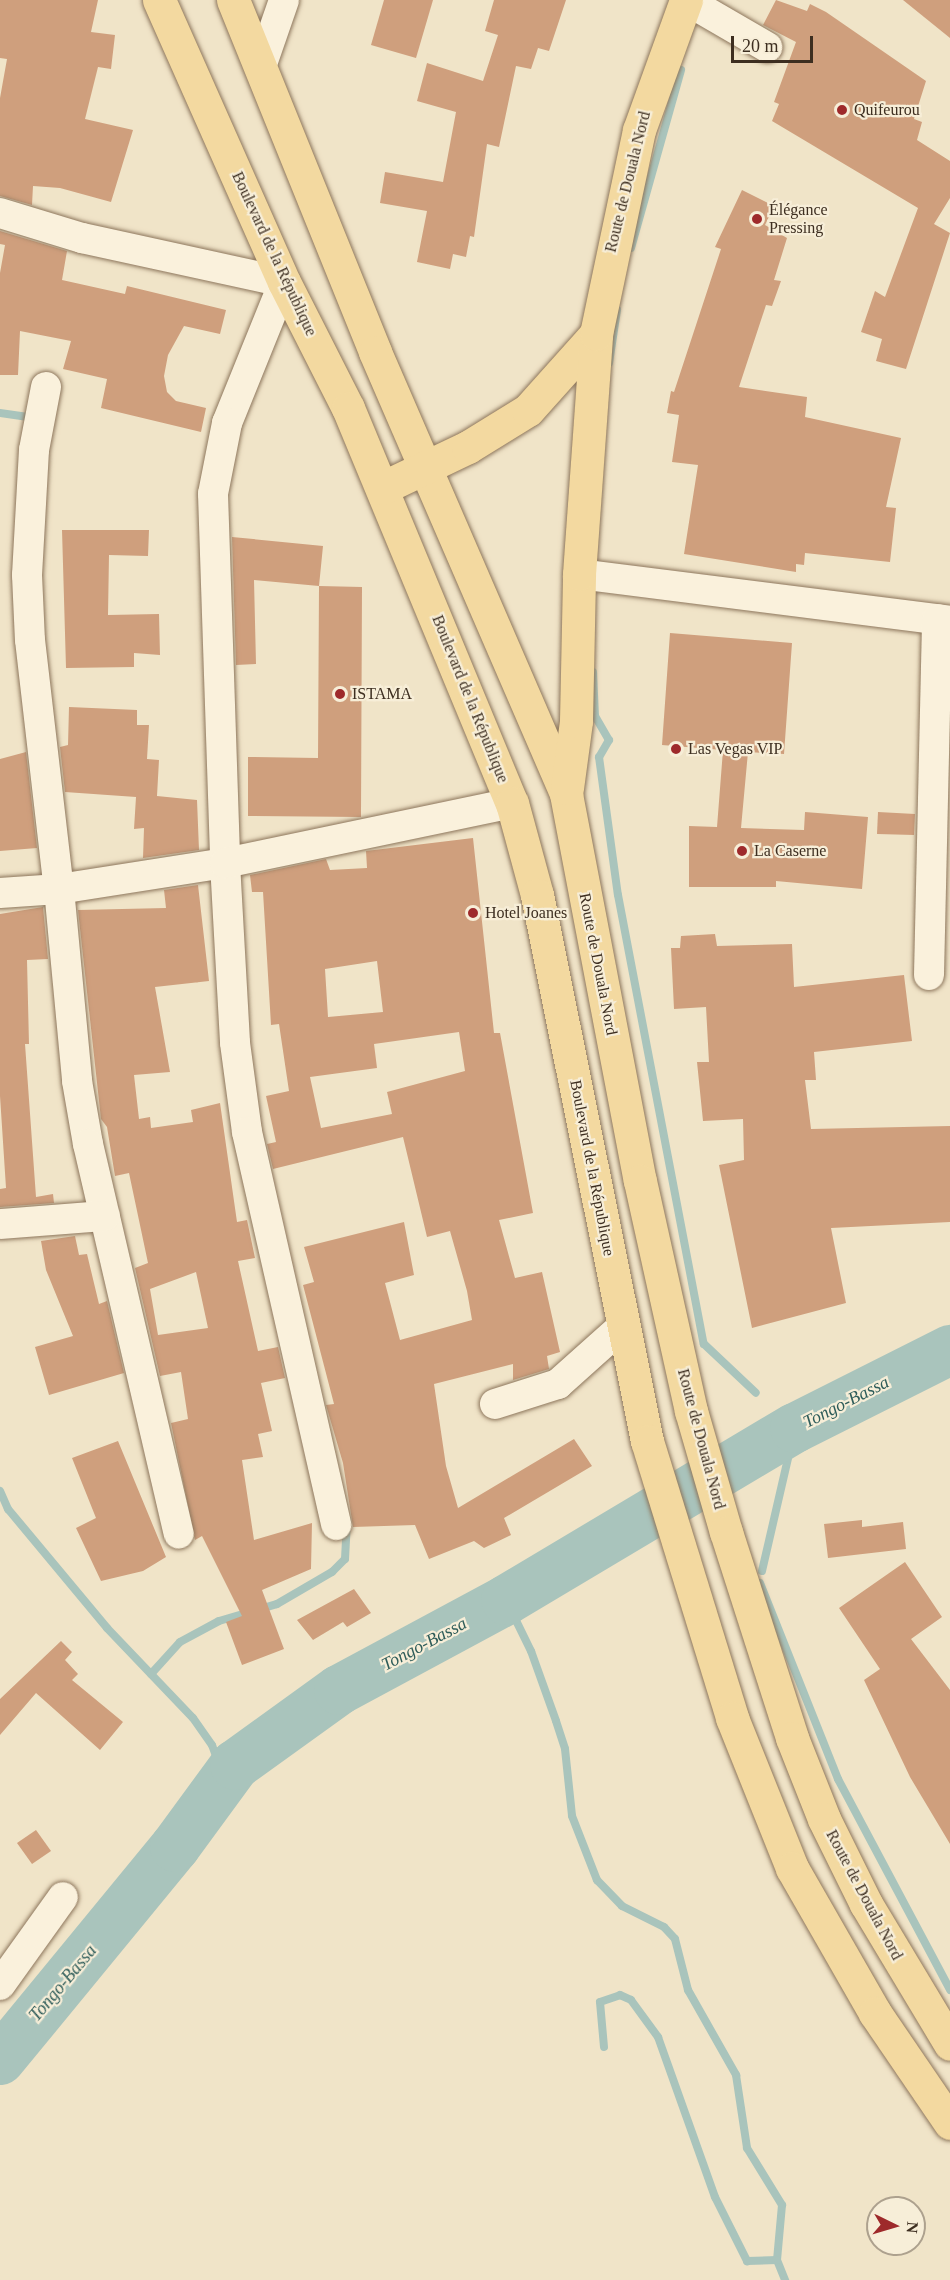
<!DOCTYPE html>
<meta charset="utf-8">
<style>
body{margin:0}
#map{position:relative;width:950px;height:2280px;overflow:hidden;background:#f0e4c8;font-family:Georgia,serif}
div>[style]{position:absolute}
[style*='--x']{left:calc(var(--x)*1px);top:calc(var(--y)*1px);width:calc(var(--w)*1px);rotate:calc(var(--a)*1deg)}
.stream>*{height:8px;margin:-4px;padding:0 4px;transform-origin:4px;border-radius:4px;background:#a9c4bc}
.river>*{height:50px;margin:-25px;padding:0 25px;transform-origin:25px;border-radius:25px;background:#a9c4bc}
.building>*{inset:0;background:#cf9f7d}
.roads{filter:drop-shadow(0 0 2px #8d765c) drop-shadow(0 0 2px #8d765c)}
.minor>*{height:30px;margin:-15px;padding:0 15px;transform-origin:15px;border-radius:15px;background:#faf1dc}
.major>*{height:33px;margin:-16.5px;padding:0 16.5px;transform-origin:16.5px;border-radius:16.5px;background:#f3d9a0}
.dots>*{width:16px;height:16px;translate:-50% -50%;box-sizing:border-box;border:3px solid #f7eed8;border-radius:50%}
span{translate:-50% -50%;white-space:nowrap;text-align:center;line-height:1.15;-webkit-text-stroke:4.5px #f7eed8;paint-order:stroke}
.poi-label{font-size:16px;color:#3d2e20}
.left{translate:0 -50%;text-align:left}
.street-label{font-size:16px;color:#3d2e20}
.water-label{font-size:18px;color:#2f5d5a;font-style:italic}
.north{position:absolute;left:866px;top:2196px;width:60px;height:60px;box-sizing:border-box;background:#f7eed8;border:2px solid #ada18e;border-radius:50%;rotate:95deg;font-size:16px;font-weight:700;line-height:24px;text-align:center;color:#3d2e20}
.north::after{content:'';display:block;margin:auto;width:21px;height:27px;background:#9e2a2b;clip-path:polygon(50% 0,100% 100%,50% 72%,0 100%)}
.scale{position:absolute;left:731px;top:36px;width:82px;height:27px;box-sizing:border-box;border:3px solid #3d2e20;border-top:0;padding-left:8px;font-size:18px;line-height:21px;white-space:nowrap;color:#3d2e20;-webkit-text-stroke:4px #f7eed8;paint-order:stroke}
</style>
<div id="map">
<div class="stream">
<div style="--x:631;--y:248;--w:185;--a:-74.3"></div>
<div style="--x:609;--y:363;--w:54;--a:-81.4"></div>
<div style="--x:0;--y:413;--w:30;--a:8"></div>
<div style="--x:593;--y:672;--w:44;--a:87.4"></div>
<div style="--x:595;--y:716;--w:28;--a:60"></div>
<div style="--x:609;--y:740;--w:20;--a:120"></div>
<div style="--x:599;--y:757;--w:139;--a:82.2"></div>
<div style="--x:618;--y:895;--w:457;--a:79.2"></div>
<div style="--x:704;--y:1344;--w:71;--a:43.3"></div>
<div style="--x:0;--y:1491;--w:20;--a:66"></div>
<div style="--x:8;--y:1509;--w:155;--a:50.2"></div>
<div style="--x:107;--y:1628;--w:124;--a:46.3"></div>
<div style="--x:193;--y:1718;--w:33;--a:55"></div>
<div style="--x:212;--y:1745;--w:33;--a:70"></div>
<div style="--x:762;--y:1571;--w:147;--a:-77"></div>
<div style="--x:760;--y:1583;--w:211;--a:68.3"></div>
<div style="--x:838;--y:1779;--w:239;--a:62"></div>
<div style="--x:506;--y:1600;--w:57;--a:63.9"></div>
<div style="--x:531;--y:1651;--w:74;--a:70.3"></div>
<div style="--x:556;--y:1721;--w:29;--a:72"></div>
<div style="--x:565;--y:1749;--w:67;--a:84"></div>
<div style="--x:572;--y:1816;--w:69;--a:68.7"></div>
<div style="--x:597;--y:1880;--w:36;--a:46"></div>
<div style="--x:622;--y:1906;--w:47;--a:26.6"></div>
<div style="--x:664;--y:1927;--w:16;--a:47"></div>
<div style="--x:675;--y:1939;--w:53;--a:75.7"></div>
<div style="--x:688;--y:1990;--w:98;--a:60.5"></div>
<div style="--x:736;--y:2075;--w:74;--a:81.4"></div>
<div style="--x:747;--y:2148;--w:67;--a:58.4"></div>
<div style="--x:782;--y:2205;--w:55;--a:95.2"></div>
<div style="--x:777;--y:2260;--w:22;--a:68"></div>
<div style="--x:151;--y:1674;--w:43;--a:-47.8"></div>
<div style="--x:180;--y:1642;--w:44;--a:-28.3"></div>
<div style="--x:219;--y:1621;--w:60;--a:-16.3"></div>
<div style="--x:277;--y:1604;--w:64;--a:-30.2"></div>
<div style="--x:332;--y:1572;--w:18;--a:-45"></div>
<div style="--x:345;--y:1559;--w:37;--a:-87"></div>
<div style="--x:604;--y:2047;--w:45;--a:-95.1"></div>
<div style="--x:600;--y:2002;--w:21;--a:-19"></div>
<div style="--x:620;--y:1995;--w:12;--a:24"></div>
<div style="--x:631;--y:2000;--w:46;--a:53.9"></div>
<div style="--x:658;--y:2037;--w:170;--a:70.4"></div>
<div style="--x:715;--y:2197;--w:72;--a:63.4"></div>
<div style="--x:747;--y:2261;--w:30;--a:-2"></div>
</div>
<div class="river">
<div style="--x:0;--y:2060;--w:276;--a:-50.6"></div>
<div style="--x:175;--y:1847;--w:102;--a:-53.8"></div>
<div style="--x:235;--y:1765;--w:128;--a:-35.8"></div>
<div style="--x:339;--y:1690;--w:190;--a:-28.3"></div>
<div style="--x:506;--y:1600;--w:336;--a:-30.8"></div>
<div style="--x:795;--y:1428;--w:174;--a:-26.7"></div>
</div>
<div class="building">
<div style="clip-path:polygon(0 0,98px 0,91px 32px,115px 35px,111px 69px,98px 67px,85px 119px,133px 130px,111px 202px,60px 188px,33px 186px,32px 205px,0 196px,0 98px,7px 59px,0 58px)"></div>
<div style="clip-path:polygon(384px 0,433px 0,416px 58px,371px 45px)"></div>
<div style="clip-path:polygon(494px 0,566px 0,549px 51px,538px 48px,531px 69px,516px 66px,499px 147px,487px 144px,474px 237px,470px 236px,466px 257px,453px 254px,450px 269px,417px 262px,427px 211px,380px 203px,385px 172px,443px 182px,456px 112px,417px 101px,427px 63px,483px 81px,498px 35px,485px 31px)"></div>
<div style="clip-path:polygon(776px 0,807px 11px,810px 4px,826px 12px,926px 81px,914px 119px,922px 122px,917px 140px,950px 161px,950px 198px,934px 224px,950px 233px,906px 369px,876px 361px,882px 339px,861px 332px,875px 291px,885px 297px,918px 208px,772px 121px,779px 104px,774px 102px,796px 42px,763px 25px)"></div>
<div style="clip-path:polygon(903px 0,950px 0,950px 38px)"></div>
<div style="clip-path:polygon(742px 190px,774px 206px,765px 225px,787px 238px,774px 280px,781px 281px,772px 306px,766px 305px,739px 387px,807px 397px,805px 417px,901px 438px,886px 507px,896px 508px,890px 562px,805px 553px,804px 565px,796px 564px,796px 572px,684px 554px,698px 465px,672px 462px,679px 415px,667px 413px,671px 391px,674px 392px,721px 249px,715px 247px)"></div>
<div style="clip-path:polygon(0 231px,67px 251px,62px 280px,125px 294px,127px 286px,226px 310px,220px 334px,184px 326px,168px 355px,164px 376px,167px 392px,176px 401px,206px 408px,201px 432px,101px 408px,107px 379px,63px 369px,71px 341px,20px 331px,18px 375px,0 375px,0 273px,5px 245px,0 244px)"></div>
<div style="clip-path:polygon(62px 530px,149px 530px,148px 556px,109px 555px,108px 615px,159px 614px,160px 655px,134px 653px,134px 667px,66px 668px)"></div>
<div style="clip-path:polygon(232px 537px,323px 546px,319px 586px,254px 580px,256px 664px,236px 665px)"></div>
<div style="clip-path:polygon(319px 586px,362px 587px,361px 817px,248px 816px,248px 757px,318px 758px)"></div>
<div style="clip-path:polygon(670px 633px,792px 643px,784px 754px,748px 752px,741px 828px,804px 830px,805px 812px,868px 817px,862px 889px,776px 881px,776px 887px,689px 887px,689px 826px,717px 827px,723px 750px,662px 745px)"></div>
<div style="clip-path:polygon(69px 707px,137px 710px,137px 725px,149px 725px,147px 759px,159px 760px,157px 796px,197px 800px,199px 850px,143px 858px,144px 828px,134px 829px,136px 797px,65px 792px,60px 747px,68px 745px)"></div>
<div style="clip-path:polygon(26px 752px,37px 848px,0 851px,0 759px)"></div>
<div style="clip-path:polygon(878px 812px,915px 814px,914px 835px,877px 834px)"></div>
<div style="clip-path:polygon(evenodd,473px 838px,494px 1033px,500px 1033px,533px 1213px,499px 1220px,515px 1278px,542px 1272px,560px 1352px,547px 1356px,549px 1369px,513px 1380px,513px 1364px,434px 1384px,446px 1466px,458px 1508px,574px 1439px,592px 1466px,504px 1518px,511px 1535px,484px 1548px,474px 1541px,429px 1559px,415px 1525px,353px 1527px,343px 1463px,326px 1405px,334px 1404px,303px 1285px,314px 1282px,304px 1247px,404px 1222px,414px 1275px,385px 1283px,400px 1340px,472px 1320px,467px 1291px,450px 1231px,427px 1237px,403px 1137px,273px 1169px,267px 1144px,276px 1142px,266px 1096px,289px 1091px,279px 1024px,271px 1025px,263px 892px,252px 892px,250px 875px,326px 859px,330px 870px,367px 868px,366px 851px,473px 838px,377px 961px,383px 1012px,328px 1017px,325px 969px,377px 961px,473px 838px,459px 1032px,465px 1071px,387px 1092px,392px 1114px,321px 1128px,310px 1077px,377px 1068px,374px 1044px,459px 1032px)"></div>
<div style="clip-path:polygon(evenodd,198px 885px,209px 981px,155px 987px,170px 1072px,134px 1075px,139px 1119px,150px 1117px,151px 1128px,193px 1122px,191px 1110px,220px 1103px,237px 1222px,247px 1220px,255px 1258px,238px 1261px,258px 1351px,278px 1347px,285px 1378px,261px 1383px,272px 1431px,258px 1434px,263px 1457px,242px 1460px,254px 1540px,312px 1523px,311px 1569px,262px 1590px,284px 1649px,242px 1665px,226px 1622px,242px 1616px,202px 1536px,195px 1540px,171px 1423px,188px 1419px,181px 1372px,160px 1376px,135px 1268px,148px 1263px,129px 1173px,115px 1176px,107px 1127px,101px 1119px,78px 910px,166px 908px,164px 890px,198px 885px,196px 1272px,208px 1328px,158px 1335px,150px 1289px,196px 1272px)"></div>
<div style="clip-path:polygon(43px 907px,48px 959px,27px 960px,29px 1044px,25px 1044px,36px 1197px,53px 1194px,54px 1203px,0 1207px,0 1189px,6px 1188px,0 1096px,0 914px)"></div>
<div style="clip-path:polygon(715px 934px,717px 946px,792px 944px,794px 987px,904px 975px,912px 1041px,814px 1052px,816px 1080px,805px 1080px,811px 1129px,950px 1126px,950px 1222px,831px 1228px,846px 1303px,752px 1328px,719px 1165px,744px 1160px,743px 1119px,703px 1121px,697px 1062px,709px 1062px,706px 1007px,674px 1009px,671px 948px,680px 948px,681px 936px)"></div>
<div style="clip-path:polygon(75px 1236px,79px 1255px,87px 1254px,99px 1304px,107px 1301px,124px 1373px,49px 1395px,35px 1347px,73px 1336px,46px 1270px,41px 1241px)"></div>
<div style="clip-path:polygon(118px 1441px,166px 1557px,143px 1571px,101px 1581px,76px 1528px,96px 1518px,72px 1458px)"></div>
<div style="clip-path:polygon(862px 1520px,862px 1527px,903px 1522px,906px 1549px,828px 1558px,824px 1524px)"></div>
<div style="clip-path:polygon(905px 1562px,942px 1617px,911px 1639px,950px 1690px,950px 1844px,910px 1777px,864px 1680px,880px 1669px,839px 1608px)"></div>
<div style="clip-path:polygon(354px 1589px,371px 1613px,347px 1627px,343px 1622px,313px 1640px,297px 1620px)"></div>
<div style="clip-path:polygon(61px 1641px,72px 1652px,65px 1660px,78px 1674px,72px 1680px,123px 1722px,100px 1750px,36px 1693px,0 1735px,0 1699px)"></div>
<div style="clip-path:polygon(36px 1830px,51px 1851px,32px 1864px,17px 1843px)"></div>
</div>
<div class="roads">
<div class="minor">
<div style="--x:686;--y:0;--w:94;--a:30.1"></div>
<div style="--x:262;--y:64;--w:68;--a:-71"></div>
<div style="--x:0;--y:213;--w:86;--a:17"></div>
<div style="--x:82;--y:238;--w:207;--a:12.3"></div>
<div style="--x:284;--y:282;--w:152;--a:112"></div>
<div style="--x:227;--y:423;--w:72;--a:101.2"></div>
<div style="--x:213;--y:494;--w:369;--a:88.1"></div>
<div style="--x:225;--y:863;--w:180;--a:86.8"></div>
<div style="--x:235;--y:1043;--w:90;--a:82.3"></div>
<div style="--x:247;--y:1132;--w:403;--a:77.2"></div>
<div style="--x:46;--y:387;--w:64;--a:100.8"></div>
<div style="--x:34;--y:450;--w:125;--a:93.2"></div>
<div style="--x:27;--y:575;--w:65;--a:87.4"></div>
<div style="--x:30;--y:640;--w:251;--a:83.4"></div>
<div style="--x:59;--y:889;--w:168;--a:-8.9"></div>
<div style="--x:225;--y:863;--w:293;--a:-11.8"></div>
<div style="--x:579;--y:574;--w:374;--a:7.2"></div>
<div style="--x:0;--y:893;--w:59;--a:-3.9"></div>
<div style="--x:59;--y:889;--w:193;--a:84.6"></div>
<div style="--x:77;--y:1081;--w:64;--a:80.1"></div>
<div style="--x:88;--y:1144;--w:400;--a:76.9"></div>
<div style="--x:929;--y:975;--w:356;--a:-88.7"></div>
<div style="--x:0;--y:1224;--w:105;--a:-4.4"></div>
<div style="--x:495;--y:1404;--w:66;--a:-17.6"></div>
<div style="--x:558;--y:1384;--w:89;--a:-41.8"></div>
<div style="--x:0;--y:1985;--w:108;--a:-54.4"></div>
</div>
<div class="major">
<div style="--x:159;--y:0;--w:308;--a:66.1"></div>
<div style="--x:284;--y:282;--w:141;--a:63.1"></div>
<div style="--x:348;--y:408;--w:428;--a:67.5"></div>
<div style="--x:512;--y:803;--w:95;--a:74.8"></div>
<div style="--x:537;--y:895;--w:557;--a:78.61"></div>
<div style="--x:647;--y:1441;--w:290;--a:72.9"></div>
<div style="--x:732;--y:1718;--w:162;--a:68.2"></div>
<div style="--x:792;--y:1868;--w:167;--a:60.2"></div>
<div style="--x:875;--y:2013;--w:133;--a:55.7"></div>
<div style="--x:233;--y:0;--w:380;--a:68"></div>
<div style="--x:375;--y:352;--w:482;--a:66.6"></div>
<div style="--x:566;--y:794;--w:394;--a:79.2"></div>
<div style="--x:640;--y:1181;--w:236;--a:77.5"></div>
<div style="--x:691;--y:1411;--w:126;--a:73.9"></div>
<div style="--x:726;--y:1532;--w:216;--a:72.2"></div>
<div style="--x:792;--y:1738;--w:87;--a:68.4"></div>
<div style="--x:824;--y:1819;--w:95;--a:63.7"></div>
<div style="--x:866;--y:1904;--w:163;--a:59"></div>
<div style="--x:382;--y:488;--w:95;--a:-25.5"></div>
<div style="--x:468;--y:447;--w:70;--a:-31.7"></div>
<div style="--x:528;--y:410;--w:102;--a:-48.2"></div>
<div style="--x:567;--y:788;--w:68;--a:-82.3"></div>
<div style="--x:576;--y:721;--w:147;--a:-88.8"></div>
<div style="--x:579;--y:574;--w:241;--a:-85.9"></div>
<div style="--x:596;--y:334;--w:208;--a:-78.1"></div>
<div style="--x:639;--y:130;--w:138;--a:-70.1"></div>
</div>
</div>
<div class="dots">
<div style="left:842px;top:110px;background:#9e2a2b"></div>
<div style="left:757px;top:219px;background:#9e2a2b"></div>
<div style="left:340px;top:694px;background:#9e2a2b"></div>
<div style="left:676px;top:749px;background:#9e2a2b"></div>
<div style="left:742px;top:851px;background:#9e2a2b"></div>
<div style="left:473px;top:913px;background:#9e2a2b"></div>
</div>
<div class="poi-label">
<span class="left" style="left:854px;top:110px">Quifeurou</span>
<span class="left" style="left:769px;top:219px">Élégance<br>Pressing</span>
<span class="left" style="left:352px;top:694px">ISTAMA</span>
<span class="left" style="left:688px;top:749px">Las Vegas VIP</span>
<span class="left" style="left:754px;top:851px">La Caserne</span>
<span class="left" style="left:485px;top:913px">Hotel Joanes</span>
</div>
<div class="street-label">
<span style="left:628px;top:182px;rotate:-76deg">Route de Douala Nord</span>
<span style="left:274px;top:254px;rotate:65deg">Boulevard de la République</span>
<span style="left:470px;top:699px;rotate:68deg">Boulevard de la République</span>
<span style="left:598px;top:964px;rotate:79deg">Route de Douala Nord</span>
<span style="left:592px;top:1168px;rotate:79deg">Boulevard de la République</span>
<span style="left:701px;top:1439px;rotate:75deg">Route de Douala Nord</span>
<span style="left:864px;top:1895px;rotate:62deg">Route de Douala Nord</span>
</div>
<div class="water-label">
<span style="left:846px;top:1402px;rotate:-27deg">Tongo-Bassa</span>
<span style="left:424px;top:1644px;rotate:-28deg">Tongo-Bassa</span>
<span style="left:63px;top:1983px;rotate:-50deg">Tongo-Bassa</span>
</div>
<div class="north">N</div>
<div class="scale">20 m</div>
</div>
